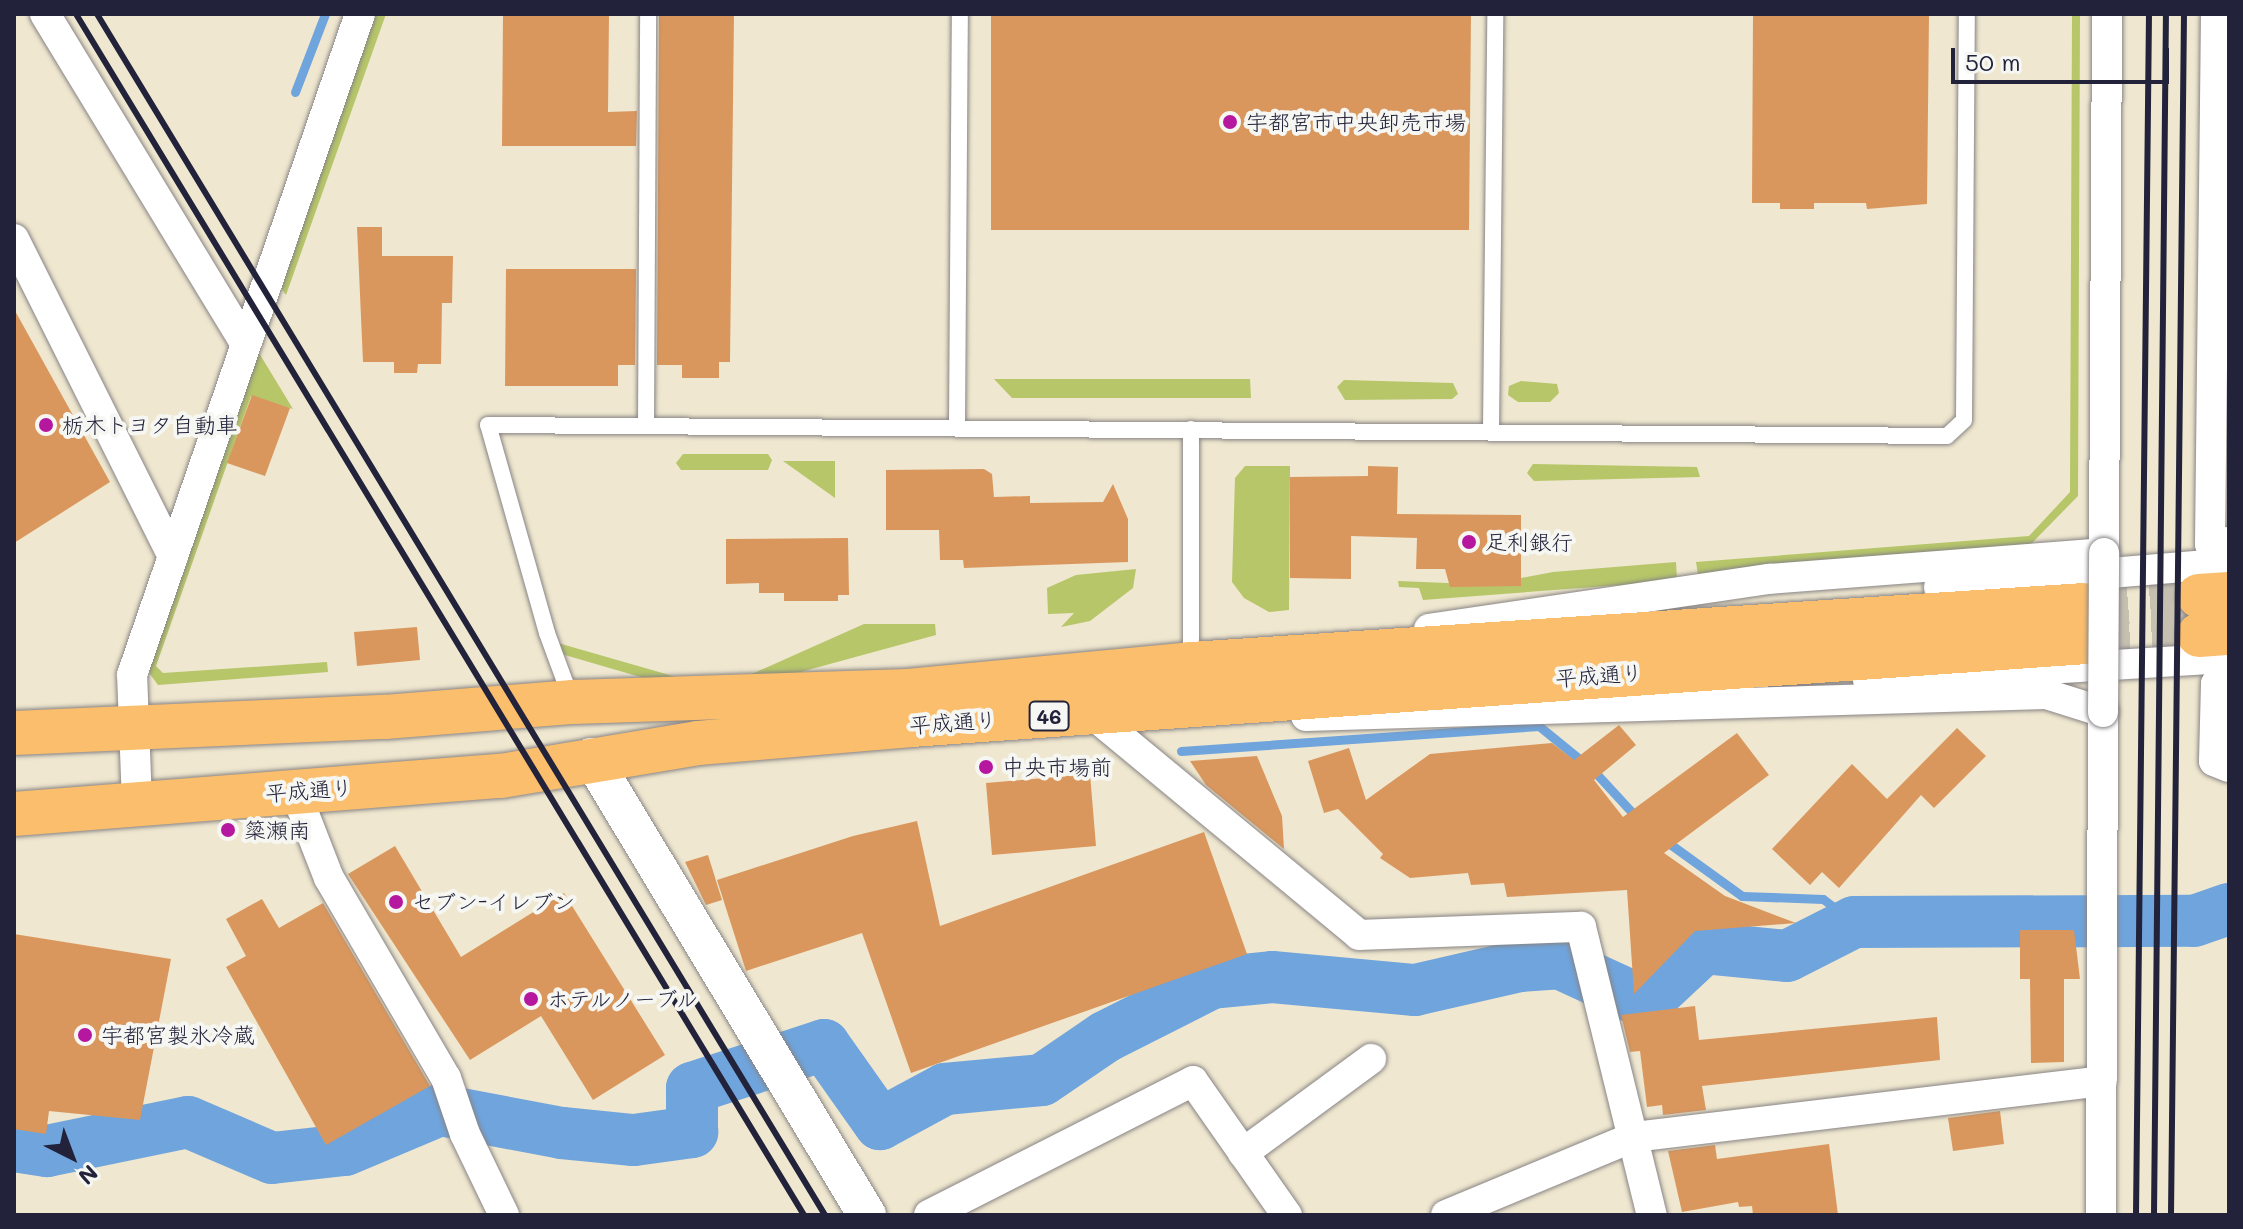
<!DOCTYPE html>
<meta charset="utf-8">
<style>
body{margin:0}
#map{position:relative;width:2243px;height:1229px;overflow:hidden;background:#efe7cf;font-family:Mali,"Klee One",sans-serif}
div>[style]{position:absolute}
[style*='--x']{left:calc(var(--x)*1px);top:calc(var(--y)*1px);width:calc(var(--w)*1px);rotate:calc(var(--a)*1deg)}
.green>*{inset:0;background:#b6c669}
.water>*{inset:0;background:#6fa4dc}
.stream>*{height:9px;margin:-4.5px;padding:0 4.5px;transform-origin:4.5px;border-radius:4.5px;background:#6fa4dc}
.river>*{height:52px;margin:-26px;padding:0 26px;transform-origin:26px;border-radius:26px;background:#6fa4dc}
.building>*{inset:0;background:#da975d}
.primary-tunnel>*{height:44px;margin-top:-22px;transform-origin:0;background:repeating-linear-gradient(90deg,#c6c0b1 0 44px,transparent 0 66px)}
.roads{filter:drop-shadow(0 0 2px #888485) drop-shadow(0 0 2px #888485)}
.service>*{height:16px;margin:-8px;padding:0 8px;transform-origin:8px;border-radius:8px;background:#fff}
.minor>*{height:30px;margin:-15px;padding:0 15px;transform-origin:15px;border-radius:15px;background:#fff}
.tertiary>*{height:38px;margin:-19px;padding:0 19px;transform-origin:19px;border-radius:19px;background:#fff}
.primary>*{height:44px;margin:-22px;padding:0 22px;transform-origin:22px;border-radius:22px;background:#fabe6d}
.rail>*{height:6px;margin:-3px;padding:0 3px;transform-origin:3px;border-radius:3px;background:#22223b}
.bridges{filter:drop-shadow(0 0 2px #888485) drop-shadow(0 0 2px #888485)}
.minor-bridge>*{height:30px;margin:-15px;padding:0 15px;transform-origin:15px;border-radius:15px;background:#fff}
.dots>*{width:22px;height:22px;translate:-50% -50%;box-sizing:border-box;border:4px solid #f6f6f2;border-radius:50%}
span{translate:-50% -50%;white-space:nowrap;text-align:center;line-height:1.15;-webkit-text-stroke:8px #f6f6f2;paint-order:stroke}
.shield-label span{padding:2px 6px;background:#f6f6f2;border:2px solid;border-radius:6px;-webkit-text-stroke-width:0}
.shield-label{font-size:20px;color:#22223b;font-weight:700}
.poi-label{font-size:22px;color:#22223b}
.left{translate:0 -50%;text-align:left}
.street-label{font-size:22px;color:#22223b}
.frame{position:absolute;inset:0;border:16px solid #22223b;pointer-events:none}
.north{position:absolute;left:32px;top:1117px;width:80px;height:80px;-webkit-text-stroke:6px #f6f6f2;paint-order:stroke;rotate:138deg;font-size:22px;font-weight:700;line-height:32px;text-align:center;color:#22223b}
.north::after{content:'';display:block;margin:auto;width:28px;height:36px;background:#22223b;clip-path:polygon(50% 0,100% 100%,50% 72%,0 100%)}
.scale{position:absolute;left:1951px;top:48px;width:218px;height:36px;box-sizing:border-box;border:4px solid #22223b;border-top:0;padding-left:10px;font-size:24px;line-height:28px;white-space:nowrap;color:#22223b;-webkit-text-stroke:6px #f6f6f2;paint-order:stroke}
</style>
<div id="map">
<div class="green">
<div style="clip-path:polygon(375px 14px,386px 14px,286px 295px,278px 284px)"></div>
<div style="clip-path:polygon(2072px 14px,2080px 14px,2078px 496px,2031px 544px,1767px 564px,1698px 575px,1696px 562px,2029px 536px,2070px 492px)"></div>
<div style="clip-path:polygon(256px 348px,293px 409px,251px 396px,156px 666px,163px 673px,327px 662px,328px 672px,158px 685px,144px 666px)"></div>
<div style="clip-path:polygon(1250px 379px,1251px 398px,1012px 398px,994px 379px)"></div>
<div style="clip-path:polygon(1344px 380px,1453px 383px,1458px 394px,1452px 399px,1345px 400px,1337px 387px)"></div>
<div style="clip-path:polygon(1521px 381px,1557px 384px,1559px 393px,1550px 402px,1518px 402px,1508px 395px,1509px 386px)"></div>
<div style="clip-path:polygon(683px 454px,768px 454px,772px 460px,768px 470px,681px 470px,676px 463px)"></div>
<div style="clip-path:polygon(783px 461px,835px 461px,835px 498px)"></div>
<div style="clip-path:polygon(1533px 464px,1697px 467px,1700px 477px,1534px 481px,1527px 473px)"></div>
<div style="clip-path:polygon(1245px 466px,1290px 466px,1289px 610px,1269px 612px,1244px 598px,1232px 582px,1235px 478px)"></div>
<div style="clip-path:polygon(1676px 562px,1677px 579px,1661px 582px,1423px 600px,1419px 588px,1399px 587px,1398px 581px,1520px 586px,1521px 578px,1553px 572px)"></div>
<div style="clip-path:polygon(1136px 569px,1133px 588px,1090px 621px,1061px 627px,1074px 613px,1048px 614px,1047px 588px,1076px 575px)"></div>
<div style="clip-path:polygon(864px 624px,935px 624px,936px 635px,709px 697px,558px 653px,558px 643px,718px 689px)"></div>
</div>
<div class="water">
<div style="clip-path:polygon(2229px 895px,2229px 920px,2195px 928px,2194px 904px)"></div>
</div>
<div class="stream">
<div style="--x:295;--y:92;--w:84;--a:-69"></div>
<div style="--x:1181;--y:751;--w:359;--a:-4"></div>
<div style="--x:1539;--y:726;--w:70;--a:39.2"></div>
<div style="--x:1593;--y:770;--w:68;--a:47.4"></div>
<div style="--x:1663;--y:839;--w:97;--a:35.8"></div>
<div style="--x:1742;--y:896;--w:81;--a:2.1"></div>
<div style="--x:1823;--y:899;--w:39;--a:37"></div>
</div>
<div class="river">
<div style="--x:14;--y:1146;--w:33;--a:9"></div>
<div style="--x:47;--y:1151;--w:144;--a:-11.6"></div>
<div style="--x:188;--y:1122;--w:91;--a:23.2"></div>
<div style="--x:272;--y:1158;--w:73;--a:-6.3"></div>
<div style="--x:345;--y:1150;--w:103;--a:-22.8"></div>
<div style="--x:440;--y:1110;--w:124;--a:10.7"></div>
<div style="--x:562;--y:1133;--w:72;--a:5.6"></div>
<div style="--x:634;--y:1140;--w:59;--a:-7.9"></div>
<div style="--x:692;--y:1132;--w:44;--a:-90"></div>
<div style="--x:692;--y:1088;--w:139;--a:-18"></div>
<div style="--x:824;--y:1045;--w:97;--a:54.7"></div>
<div style="--x:880;--y:1124;--w:74;--a:-28.3"></div>
<div style="--x:945;--y:1089;--w:97;--a:-5.3"></div>
<div style="--x:1042;--y:1080;--w:76;--a:-34.3"></div>
<div style="--x:1105;--y:1037;--w:120;--a:-26.8"></div>
<div style="--x:1212;--y:983;--w:60;--a:-5.7"></div>
<div style="--x:1272;--y:977;--w:144;--a:5.2"></div>
<div style="--x:1415;--y:990;--w:108;--a:-12.9"></div>
<div style="--x:1520;--y:966;--w:39;--a:-4"></div>
<div style="--x:1559;--y:963;--w:81;--a:24.7"></div>
<div style="--x:1633;--y:997;--w:28;--a:-17"></div>
<div style="--x:1660;--y:989;--w:60;--a:-43"></div>
<div style="--x:1704;--y:948;--w:83;--a:5.5"></div>
<div style="--x:1787;--y:956;--w:75;--a:-26.9"></div>
<div style="--x:1854;--y:922;--w:340;--a:-0.2"></div>
<div style="--x:2194;--y:921;--w:37;--a:-19"></div>
</div>
<div class="building">
<div style="clip-path:polygon(503px 14px,609px 14px,608px 112px,637px 111px,636px 146px,502px 146px)"></div>
<div style="clip-path:polygon(659px 14px,734px 14px,730px 362px,719px 362px,719px 378px,682px 378px,682px 365px,657px 365px)"></div>
<div style="clip-path:polygon(991px 14px,1471px 14px,1469px 230px,991px 230px)"></div>
<div style="clip-path:polygon(1753px 14px,1929px 14px,1927px 204px,1867px 209px,1866px 203px,1814px 203px,1814px 209px,1780px 209px,1780px 203px,1752px 203px)"></div>
<div style="clip-path:polygon(357px 227px,382px 227px,382px 256px,453px 256px,452px 303px,442px 303px,441px 364px,418px 364px,417px 373px,394px 373px,394px 362px,363px 362px)"></div>
<div style="clip-path:polygon(506px 269px,636px 269px,635px 365px,618px 365px,618px 386px,505px 386px)"></div>
<div style="clip-path:polygon(14px 309px,110px 482px,14px 543px)"></div>
<div style="clip-path:polygon(252px 395px,290px 408px,265px 476px,227px 463px)"></div>
<div style="clip-path:polygon(1368px 466px,1398px 467px,1397px 514px,1521px 515px,1521px 586px,1450px 587px,1445px 569px,1416px 569px,1417px 538px,1351px 536px,1351px 579px,1290px 578px,1290px 477px,1368px 476px)"></div>
<div style="clip-path:polygon(984px 469px,992px 474px,994px 497px,1030px 496px,1030px 503px,1103px 502px,1113px 484px,1128px 519px,1128px 562px,964px 568px,963px 560px,940px 560px,939px 530px,886px 530px,886px 470px)"></div>
<div style="clip-path:polygon(848px 538px,849px 595px,838px 595px,838px 601px,784px 601px,784px 593px,759px 593px,759px 583px,726px 584px,726px 539px)"></div>
<div style="clip-path:polygon(417px 627px,420px 660px,357px 666px,354px 632px)"></div>
<div style="clip-path:polygon(1619px 725px,1636px 745px,1594px 780px,1623px 817px,1737px 733px,1769px 775px,1664px 853px,1725px 896px,1796px 923px,1695px 931px,1634px 994px,1627px 890px,1507px 897px,1504px 883px,1471px 885px,1468px 873px,1410px 878px,1380px 858px,1383px 854px,1338px 809px,1324px 813px,1308px 761px,1349px 748px,1366px 800px,1430px 754px,1552px 743px,1574px 760px)"></div>
<div style="clip-path:polygon(1957px 728px,1986px 756px,1934px 808px,1921px 795px,1839px 888px,1822px 872px,1810px 885px,1772px 849px,1852px 764px,1887px 799px)"></div>
<div style="clip-path:polygon(1257px 756px,1282px 816px,1284px 849px,1206px 785px,1190px 761px)"></div>
<div style="clip-path:polygon(1090px 774px,1096px 846px,992px 855px,986px 783px)"></div>
<div style="clip-path:polygon(917px 821px,940px 926px,1204px 832px,1247px 954px,911px 1073px,862px 933px,746px 971px,717px 880px,853px 836px)"></div>
<div style="clip-path:polygon(395px 846px,461px 957px,564px 893px,665px 1055px,593px 1100px,541px 1016px,470px 1060px,348px 874px)"></div>
<div style="clip-path:polygon(708px 855px,722px 900px,706px 905px,685px 862px)"></div>
<div style="clip-path:polygon(262px 899px,279px 928px,323px 903px,430px 1086px,326px 1145px,226px 967px,246px 956px,226px 919px)"></div>
<div style="clip-path:polygon(2020px 930px,2074px 930px,2080px 979px,2064px 979px,2064px 1062px,2031px 1063px,2030px 979px,2020px 979px)"></div>
<div style="clip-path:polygon(14px 934px,171px 959px,140px 1120px,49px 1111px,46px 1134px,14px 1129px)"></div>
<div style="clip-path:polygon(1695px 1006px,1699px 1040px,1937px 1017px,1940px 1060px,1702px 1086px,1706px 1110px,1663px 1115px,1662px 1105px,1647px 1107px,1640px 1051px,1630px 1052px,1621px 1015px)"></div>
<div style="clip-path:polygon(2000px 1111px,2004px 1144px,1953px 1151px,1948px 1118px)"></div>
<div style="clip-path:polygon(1829px 1144px,1838px 1215px,1753px 1215px,1752px 1206px,1739px 1207px,1738px 1202px,1682px 1212px,1668px 1151px,1715px 1145px,1717px 1159px)"></div>
</div>
<div class="primary-tunnel">
<div style="--x:2084;--y:605;--w:115;--a:-4.5"></div>
<div style="--x:2086;--y:642;--w:113;--a:-3.5"></div>
</div>
<div class="roads">
<div class="service">
<div style="--x:646;--y:424;--w:410;--a:-89.7"></div>
<div style="--x:957;--y:425;--w:411;--a:-89.6"></div>
<div style="--x:1491;--y:429;--w:415;--a:-89.4"></div>
<div style="--x:1191;--y:664;--w:235;--a:-90"></div>
<div style="--x:572;--y:701;--w:72;--a:-110.2"></div>
<div style="--x:547;--y:633;--w:216;--a:-105.8"></div>
<div style="--x:488;--y:425;--w:1459;--a:0.43"></div>
<div style="--x:1947;--y:436;--w:23;--a:-43"></div>
<div style="--x:1964;--y:420;--w:406;--a:-89.6"></div>
</div>
<div class="minor">
<div style="--x:45;--y:14;--w:386;--a:58.7"></div>
<div style="--x:2216;--y:14;--w:530;--a:90.65"></div>
<div style="--x:2210;--y:544;--w:19;--a:-6"></div>
<div style="--x:14;--y:239;--w:355;--a:63.4"></div>
<div style="--x:1939;--y:587;--w:291;--a:-4.7"></div>
<div style="--x:1429;--y:629;--w:344;--a:-8.4"></div>
<div style="--x:1769;--y:579;--w:336;--a:-4.4"></div>
<div style="--x:2104;--y:553;--w:539;--a:-89.68"></div>
<div style="--x:1868;--y:680;--w:362;--a:-3.5"></div>
<div style="--x:2229;--y:683;--w:13;--a:176"></div>
<div style="--x:2216;--y:684;--w:77;--a:91.5"></div>
<div style="--x:2214;--y:761;--w:16;--a:22"></div>
<div style="--x:1091;--y:713;--w:348;--a:39.6"></div>
<div style="--x:1359;--y:935;--w:222;--a:-2.1"></div>
<div style="--x:1581;--y:927;--w:297;--a:76.2"></div>
<div style="--x:1306;--y:716;--w:740;--a:-1.7"></div>
<div style="--x:2046;--y:694;--w:60;--a:17.5"></div>
<div style="--x:2103;--y:712;--w:503;--a:90.23"></div>
<div style="--x:295;--y:791;--w:93;--a:68.7"></div>
<div style="--x:329;--y:878;--w:232;--a:59.7"></div>
<div style="--x:446;--y:1078;--w:59;--a:71.3"></div>
<div style="--x:465;--y:1134;--w:90;--a:64.3"></div>
<div style="--x:137;--y:803;--w:128;--a:-92.2"></div>
<div style="--x:132;--y:675;--w:699;--a:-70.97"></div>
<div style="--x:1243;--y:1153;--w:159;--a:-36.3"></div>
<div style="--x:929;--y:1215;--w:296;--a:-26.9"></div>
<div style="--x:1193;--y:1081;--w:164;--a:55"></div>
<div style="--x:1446;--y:1215;--w:203;--a:-22.6"></div>
<div style="--x:1633;--y:1137;--w:472;--a:-6.8"></div>
</div>
<div class="tertiary">
<div style="--x:591;--y:757;--w:535;--a:58.93"></div>
</div>
<div class="primary">
<div style="--x:2199;--y:596;--w:30;--a:-4"></div>
<div style="--x:2199;--y:635;--w:30;--a:-4"></div>
<div style="--x:14;--y:733;--w:371;--a:-2.5"></div>
<div style="--x:385;--y:717;--w:189;--a:-4.6"></div>
<div style="--x:573;--y:702;--w:335;--a:-1.9"></div>
<div style="--x:908;--y:691;--w:284;--a:-5.4"></div>
<div style="--x:1191;--y:664;--w:895;--a:-3.78"></div>
<div style="--x:14;--y:814;--w:488;--a:-4.5"></div>
<div style="--x:501;--y:776;--w:200;--a:-9.5"></div>
<div style="--x:698;--y:743;--w:214;--a:-4.8"></div>
<div style="--x:911;--y:725;--w:1178;--a:-4.04"></div>
</div>
</div>
<div class="rail">
<div style="--x:76;--y:14;--w:1404;--a:58.78"></div>
<div style="--x:97;--y:14;--w:1404;--a:58.78"></div>
<div style="--x:2136;--y:1215;--w:1201;--a:-89.38"></div>
<div style="--x:2154;--y:1215;--w:1201;--a:-89.43"></div>
<div style="--x:2171;--y:1215;--w:1201;--a:-89.38"></div>
</div>
<div class="bridges">
<div class="minor-bridge">
<div style="--x:2103;--y:712;--w:159;--a:-89.6"></div>
</div>
</div>
<div class="dots">
<div style="left:1230px;top:122px;background:#b5179e"></div>
<div style="left:46px;top:425px;background:#b5179e"></div>
<div style="left:1469px;top:542px;background:#b5179e"></div>
<div style="left:986px;top:767px;background:#b5179e"></div>
<div style="left:228px;top:830px;background:#b5179e"></div>
<div style="left:396px;top:902px;background:#b5179e"></div>
<div style="left:531px;top:999px;background:#b5179e"></div>
<div style="left:85px;top:1035px;background:#b5179e"></div>
</div>
<div class="shield-label">
<span style="left:1049px;top:716px">46</span>
</div>
<div class="poi-label">
<span class="left" style="left:1246px;top:122px">宇都宮市中央卸売市場</span>
<span class="left" style="left:62px;top:425px">栃木トヨタ自動車</span>
<span class="left" style="left:1485px;top:542px">足利銀行</span>
<span class="left" style="left:1002px;top:767px">中央市場前</span>
<span class="left" style="left:244px;top:830px">簗瀬南</span>
<span class="left" style="left:412px;top:902px">セブン-イレブン</span>
<span class="left" style="left:547px;top:999px">ホテルノーブル</span>
<span class="left" style="left:101px;top:1035px">宇都宮製氷冷蔵</span>
</div>
<div class="street-label">
<span style="left:1599px;top:675px;rotate:-4deg">平成通り</span>
<span style="left:953px;top:722px;rotate:-4deg">平成通り</span>
<span style="left:309px;top:790px;rotate:-4deg">平成通り</span>
</div>
<div class="frame"></div>
<div class="north">N</div>
<div class="scale">50 m</div>
</div>
